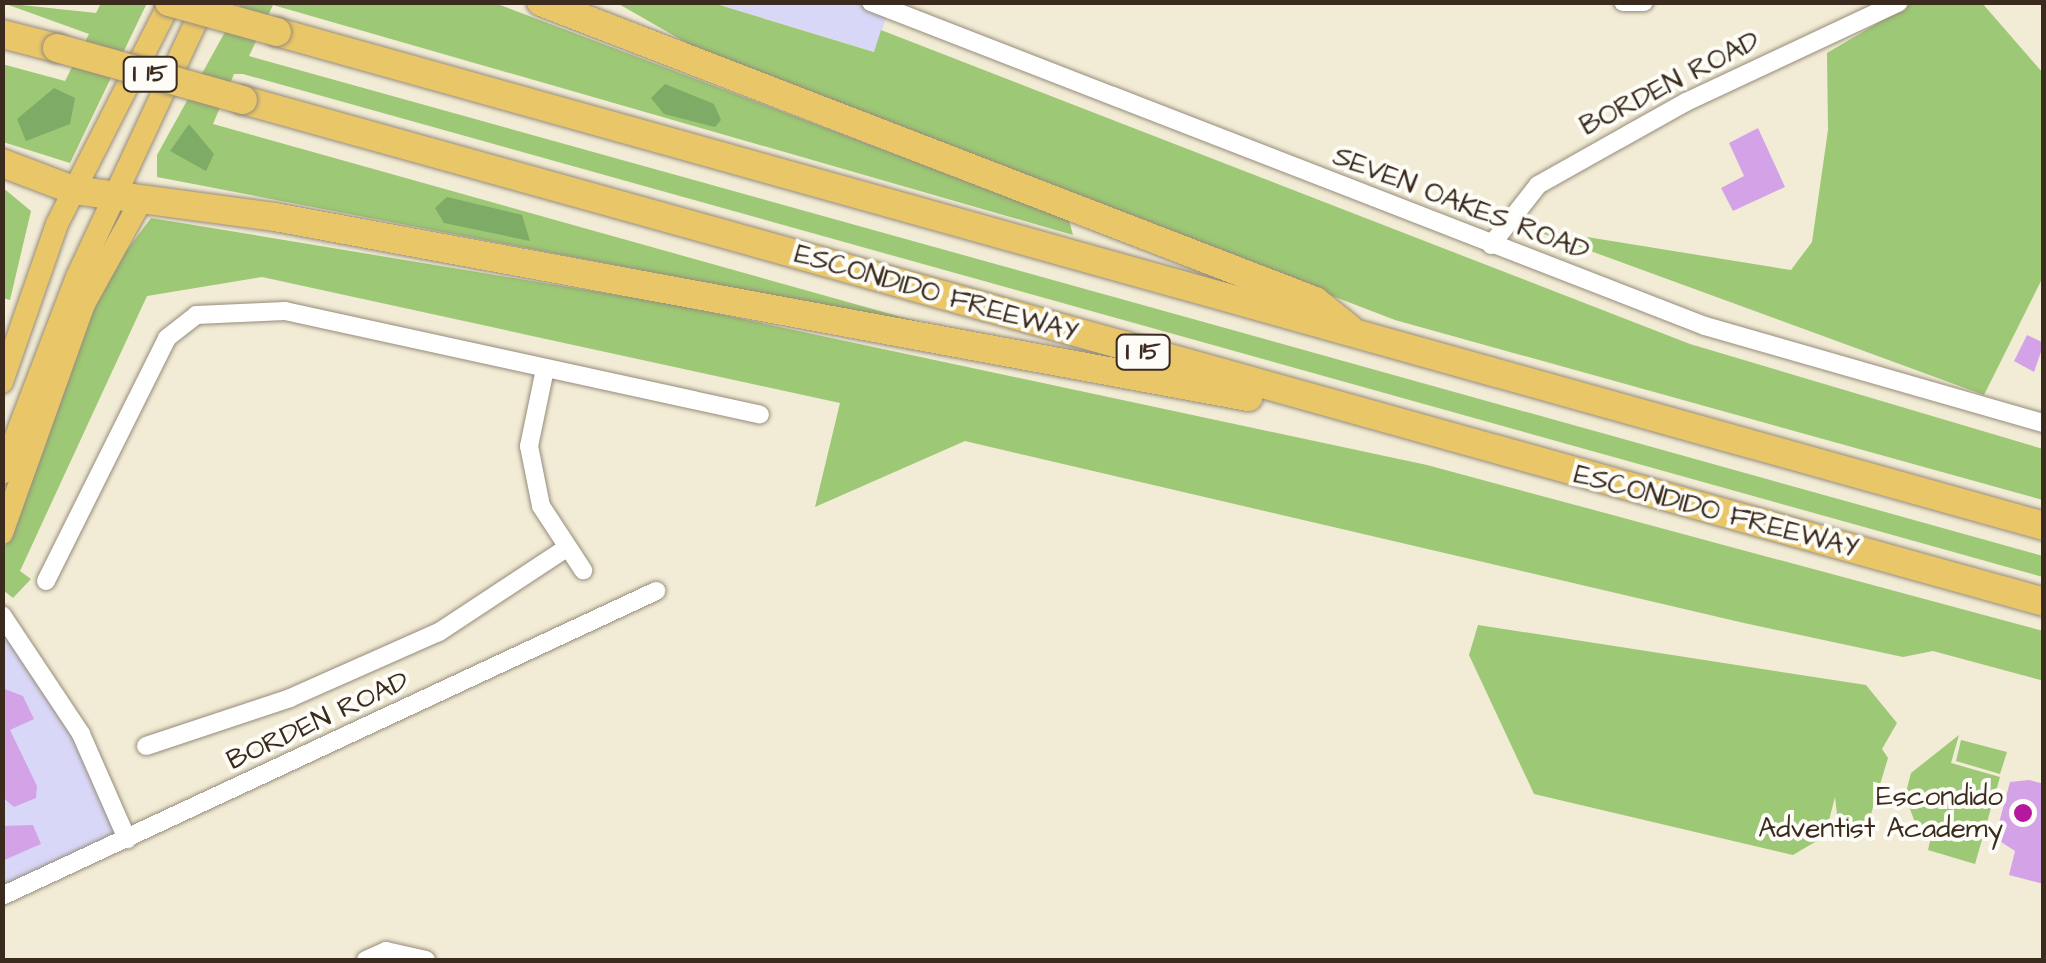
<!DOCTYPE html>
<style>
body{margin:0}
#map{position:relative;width:2046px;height:963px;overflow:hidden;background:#f2ecd6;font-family:"Architects Daughter",sans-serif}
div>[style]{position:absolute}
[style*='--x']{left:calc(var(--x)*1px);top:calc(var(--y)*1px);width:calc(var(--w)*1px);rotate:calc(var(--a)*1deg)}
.built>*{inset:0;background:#d9d7f8}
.green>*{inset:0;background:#9dc875}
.forest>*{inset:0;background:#7eac66}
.building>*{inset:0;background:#d4a2e7}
.roads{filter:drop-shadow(0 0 2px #968b7a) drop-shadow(0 0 2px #968b7a)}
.minor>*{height:18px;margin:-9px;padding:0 9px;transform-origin:9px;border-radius:9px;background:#fff}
.major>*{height:22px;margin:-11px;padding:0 11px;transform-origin:11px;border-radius:11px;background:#e9c769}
.highway>*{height:28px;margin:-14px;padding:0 14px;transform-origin:14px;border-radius:14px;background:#e9c769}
.bridges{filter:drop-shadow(0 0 2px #968b7a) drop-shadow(0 0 2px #968b7a)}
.highway-bridge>*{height:28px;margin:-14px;padding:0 14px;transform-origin:14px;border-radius:14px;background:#e9c769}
.dots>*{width:28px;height:28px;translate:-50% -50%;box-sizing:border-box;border:5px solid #fdfcf7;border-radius:50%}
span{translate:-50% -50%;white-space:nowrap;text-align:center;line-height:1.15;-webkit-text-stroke:8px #fdfcf7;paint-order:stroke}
.shield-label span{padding:2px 8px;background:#fdfcf7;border:2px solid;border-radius:8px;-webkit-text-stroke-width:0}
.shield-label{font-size:25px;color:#3b2a1e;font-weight:700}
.street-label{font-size:28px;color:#3b2a1e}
.poi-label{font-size:28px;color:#3b2a1e}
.right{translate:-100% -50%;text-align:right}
.frame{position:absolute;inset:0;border:5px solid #3b2a1e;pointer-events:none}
</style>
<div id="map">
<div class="built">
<div style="clip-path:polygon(713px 3px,871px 3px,888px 11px,875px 52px)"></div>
<div style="clip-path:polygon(2px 615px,41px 665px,127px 839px,2px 896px)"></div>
</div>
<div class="green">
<div style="clip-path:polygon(3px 3px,96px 13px,101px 3px,147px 3px,70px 163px,3px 142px,2px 64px,65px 81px,89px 34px)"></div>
<div style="clip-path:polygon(241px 3px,495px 3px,1069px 220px,1073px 235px,273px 5px,249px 56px,2043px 556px,2043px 577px,243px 74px,234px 74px,213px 124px,937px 327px,157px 177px,157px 155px)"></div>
<div style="clip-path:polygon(617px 3px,713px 3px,874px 52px,881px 30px,1690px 344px,2043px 449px,2043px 500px,1395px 320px,713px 58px)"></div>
<div style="clip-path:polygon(1912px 3px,1982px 3px,2043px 73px,2043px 277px,1984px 395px,1525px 227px,1791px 270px,1812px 242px,1828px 130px,1827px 53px)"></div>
<div style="clip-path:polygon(2px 187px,31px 211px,10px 300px,3px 298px)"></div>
<div style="clip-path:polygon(151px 218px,677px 305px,1427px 465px,2043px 631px,2044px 681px,1933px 651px,1903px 657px,1744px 623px,965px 441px,815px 507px,840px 403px,262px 277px,147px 296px,20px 571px,31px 579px,13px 598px,3px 590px,3px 553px,48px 420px,105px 279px)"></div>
<div style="clip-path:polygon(1478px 625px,1866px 685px,1897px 723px,1882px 749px,1888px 758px,1865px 834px,1844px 835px,1847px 816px,1837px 814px,1835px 797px,1825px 836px,1793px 855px,1534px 794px,1469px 655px)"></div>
<div style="clip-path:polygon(1959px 735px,1951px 763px,2000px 777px,1975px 864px,1928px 850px,1931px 837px,1919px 833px,1905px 796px,1911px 773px)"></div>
<div style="clip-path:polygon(1961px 740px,2007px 752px,2000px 774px,1956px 761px)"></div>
</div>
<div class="forest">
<div style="clip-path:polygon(665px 84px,714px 104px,721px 120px,715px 127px,664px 114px,651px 98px)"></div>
<div style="clip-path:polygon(54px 88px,75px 98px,70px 124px,26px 141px,17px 119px)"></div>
<div style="clip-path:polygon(189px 124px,214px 154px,206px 171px,170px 151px)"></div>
<div style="clip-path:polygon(447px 197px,522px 215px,530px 241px,444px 223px,435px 208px)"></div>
</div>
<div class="building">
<div style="clip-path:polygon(1758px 128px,1785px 187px,1733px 211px,1721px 188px,1744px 176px,1729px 143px)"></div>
<div style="clip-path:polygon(2027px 335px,2044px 343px,2034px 372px,2014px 361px)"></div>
<div style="clip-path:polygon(2px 688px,23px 696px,34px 719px,10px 730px,37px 786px,36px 798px,14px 807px,2px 797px)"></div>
<div style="clip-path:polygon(2029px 780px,2044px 784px,2044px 884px,2009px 875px,2015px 851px,1995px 838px,2010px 782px)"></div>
<div style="clip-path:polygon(33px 825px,41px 844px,2px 861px,2px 826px)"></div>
</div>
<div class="roads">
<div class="minor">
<div style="--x:871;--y:2;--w:895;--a:21.23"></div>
<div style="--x:1705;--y:326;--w:353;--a:16"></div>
<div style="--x:1623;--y:2;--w:21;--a:0"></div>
<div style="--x:1491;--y:245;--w:76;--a:-51.9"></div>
<div style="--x:1538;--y:185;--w:170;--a:-29.3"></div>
<div style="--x:1686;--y:102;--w:235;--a:-25.1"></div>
<div style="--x:545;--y:369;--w:79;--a:101.7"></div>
<div style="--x:529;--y:446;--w:61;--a:78.7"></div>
<div style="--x:541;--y:506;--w:77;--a:56.7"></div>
<div style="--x:46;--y:581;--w:271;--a:-63.5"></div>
<div style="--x:167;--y:338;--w:37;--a:-38"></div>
<div style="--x:196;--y:315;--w:89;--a:-2.6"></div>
<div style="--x:285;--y:311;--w:486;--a:12.3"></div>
<div style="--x:2;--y:615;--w:143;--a:56.4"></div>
<div style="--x:81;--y:734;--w:115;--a:66.3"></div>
<div style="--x:146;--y:746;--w:152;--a:-18.4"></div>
<div style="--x:290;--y:698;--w:163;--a:-23.9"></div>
<div style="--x:439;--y:632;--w:151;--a:-33.4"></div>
<div style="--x:2;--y:896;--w:722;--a:-25"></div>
<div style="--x:366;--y:960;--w:22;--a:-24"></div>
<div style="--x:386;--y:951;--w:41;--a:12.7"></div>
</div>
<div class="major">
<div style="--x:2;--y:382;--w:167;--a:-70.8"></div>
<div style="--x:57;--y:224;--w:249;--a:-63"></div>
<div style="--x:2;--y:473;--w:210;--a:-69.1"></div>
<div style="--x:77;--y:277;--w:303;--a:-65"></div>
<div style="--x:2;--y:533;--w:243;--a:-70.3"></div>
<div style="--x:84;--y:304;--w:120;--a:-61.1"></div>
</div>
<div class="highway">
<div style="--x:541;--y:2;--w:830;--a:21.12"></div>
<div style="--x:1315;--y:301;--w:45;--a:38.7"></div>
<div style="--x:277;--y:32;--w:1835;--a:15.62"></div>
<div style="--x:2;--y:34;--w:57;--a:14.3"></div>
<div style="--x:243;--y:100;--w:1870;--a:15.57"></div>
<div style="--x:2;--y:163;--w:76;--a:20.8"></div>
<div style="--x:73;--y:190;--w:204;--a:7.6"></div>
<div style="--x:275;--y:217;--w:990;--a:10.48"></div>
</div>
</div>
<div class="bridges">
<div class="highway-bridge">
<div style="--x:169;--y:2;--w:112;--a:15.5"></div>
<div style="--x:57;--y:48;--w:193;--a:15.6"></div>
</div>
</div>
<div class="dots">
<div style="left:2023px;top:813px;background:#b5179e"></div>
</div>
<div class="shield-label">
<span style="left:150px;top:74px">I 15</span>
<span style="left:1143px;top:352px">I 15</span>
</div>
<div class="street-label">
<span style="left:1670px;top:84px;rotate:-27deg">BORDEN ROAD</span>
<span style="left:1461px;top:204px;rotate:21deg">SEVEN OAKES ROAD</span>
<span style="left:936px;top:294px;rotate:16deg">ESCONDIDO FREEWAY</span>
<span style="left:1716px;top:512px;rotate:15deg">ESCONDIDO FREEWAY</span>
<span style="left:318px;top:721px;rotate:-25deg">BORDEN ROAD</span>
</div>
<div class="poi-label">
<span class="right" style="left:2003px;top:813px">Escondido<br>Adventist Academy</span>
</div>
<div class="frame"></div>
</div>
